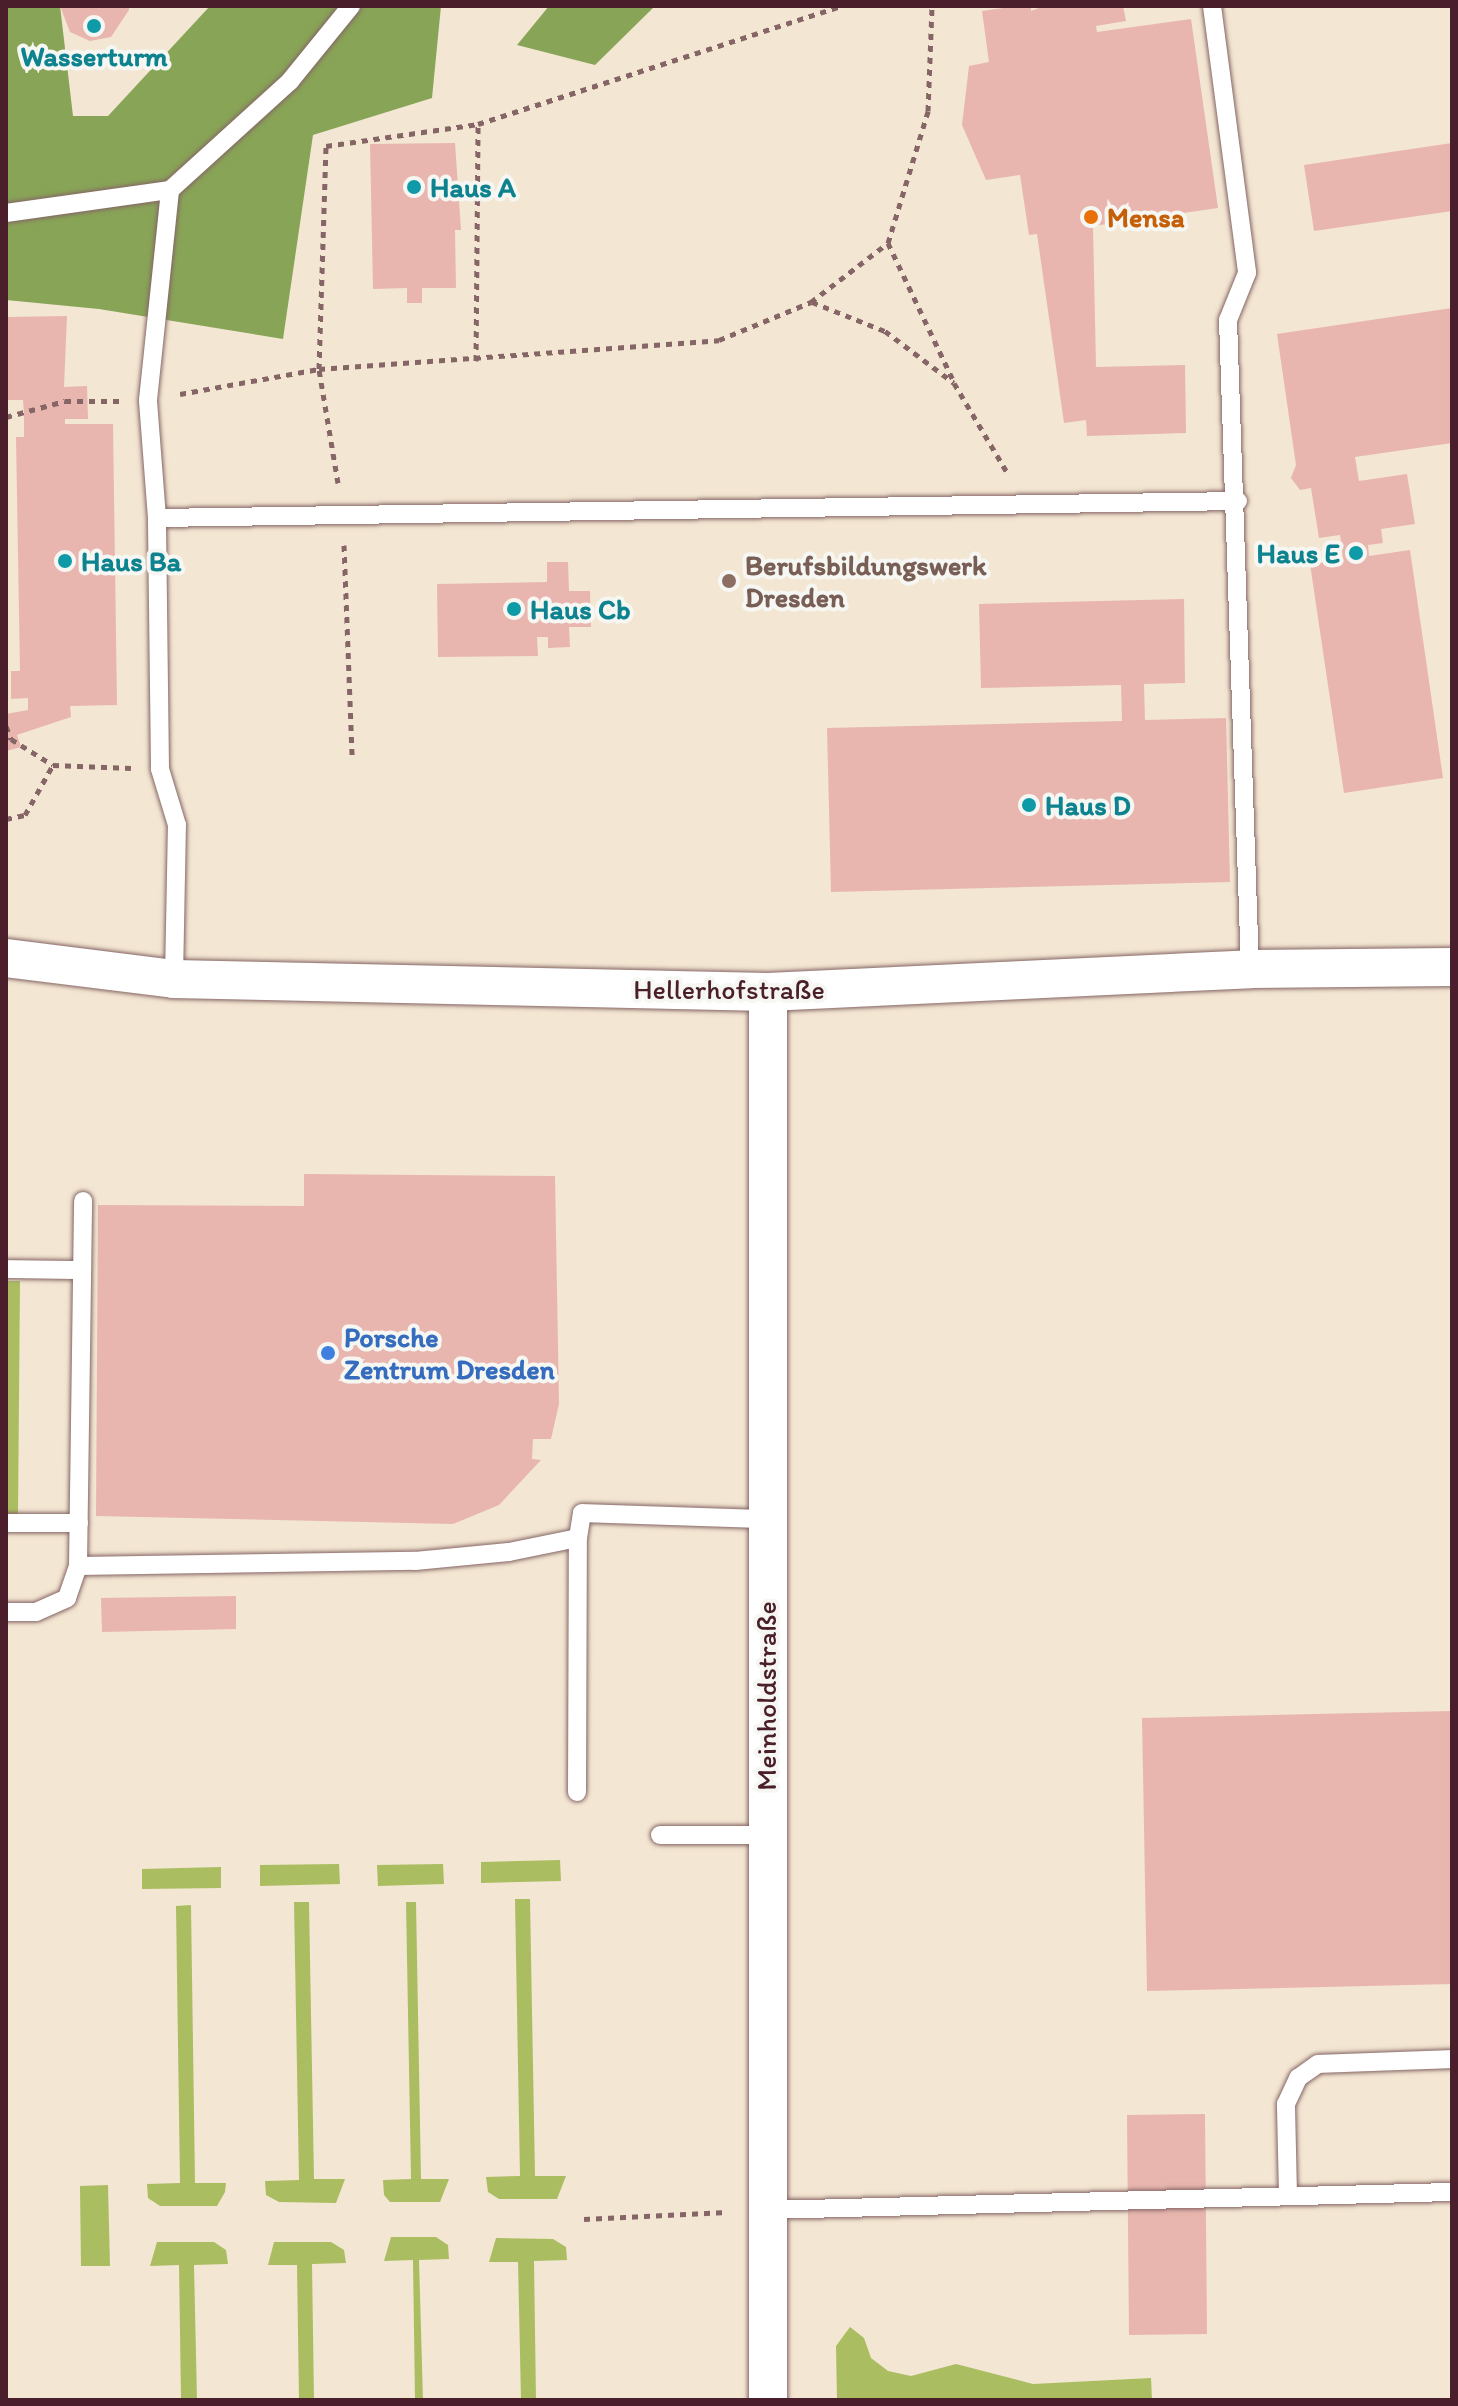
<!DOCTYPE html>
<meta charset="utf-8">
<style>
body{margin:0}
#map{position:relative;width:1458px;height:2406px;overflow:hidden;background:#f3e6d2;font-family:Itim,sans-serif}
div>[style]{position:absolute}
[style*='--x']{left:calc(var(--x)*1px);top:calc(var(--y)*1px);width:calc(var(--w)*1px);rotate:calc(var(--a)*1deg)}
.green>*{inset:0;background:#abbd61}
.forest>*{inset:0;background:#88a457}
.building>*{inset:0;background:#e8b6ae}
.path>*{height:5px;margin-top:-2.5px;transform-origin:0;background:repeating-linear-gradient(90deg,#856565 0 6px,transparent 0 12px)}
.roads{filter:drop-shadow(0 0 2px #856565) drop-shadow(0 0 2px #856565)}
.service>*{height:18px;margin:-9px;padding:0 9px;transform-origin:9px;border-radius:9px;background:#fff}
.minor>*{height:38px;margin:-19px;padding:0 19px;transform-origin:19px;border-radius:19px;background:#fff}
.dots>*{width:22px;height:22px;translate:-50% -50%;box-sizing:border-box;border:4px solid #f6f6f2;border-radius:50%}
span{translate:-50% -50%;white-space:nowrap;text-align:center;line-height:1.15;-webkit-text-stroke:8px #f6f6f2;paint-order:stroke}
.culture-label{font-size:28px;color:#0d838f;font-weight:700}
.left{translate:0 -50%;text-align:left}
.right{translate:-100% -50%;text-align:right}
.food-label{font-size:28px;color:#c56008;font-weight:700}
.education-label{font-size:28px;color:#785e54;font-weight:700}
.street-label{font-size:28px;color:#4a1f2b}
.shop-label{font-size:28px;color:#366cbe;font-weight:700}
.frame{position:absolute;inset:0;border:8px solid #4a1f2b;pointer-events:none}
</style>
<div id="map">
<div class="green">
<div style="clip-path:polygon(6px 1281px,20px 1281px,18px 1514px,6px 1514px)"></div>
<div style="clip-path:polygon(560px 1860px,561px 1881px,481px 1883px,481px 1862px)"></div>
<div style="clip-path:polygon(339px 1864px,340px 1884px,260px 1886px,260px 1865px)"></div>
<div style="clip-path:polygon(443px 1864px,444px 1884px,378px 1886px,377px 1865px)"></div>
<div style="clip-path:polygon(221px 1867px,221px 1888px,142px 1889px,142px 1869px)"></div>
<div style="clip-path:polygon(515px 1899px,530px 1899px,535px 2176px,566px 2176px,557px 2199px,499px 2199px,488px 2192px,486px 2177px,520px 2176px)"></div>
<div style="clip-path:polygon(294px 1902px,309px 1902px,314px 2179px,345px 2179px,336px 2203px,279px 2202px,266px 2195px,265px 2181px,299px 2180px)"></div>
<div style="clip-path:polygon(406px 1902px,416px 1902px,421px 2179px,449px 2179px,440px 2202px,390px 2202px,384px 2195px,383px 2180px,411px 2179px)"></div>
<div style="clip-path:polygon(191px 1905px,195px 2183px,226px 2183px,225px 2192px,217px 2206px,160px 2206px,148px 2198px,147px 2184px,180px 2183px,176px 1906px)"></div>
<div style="clip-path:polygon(108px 2185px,110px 2266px,81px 2266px,80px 2186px)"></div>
<div style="clip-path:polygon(391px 2237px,436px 2237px,448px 2245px,449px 2259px,419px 2260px,423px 2400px,415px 2400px,413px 2260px,384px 2261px)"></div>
<div style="clip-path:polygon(496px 2238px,553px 2239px,566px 2247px,567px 2260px,534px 2261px,536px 2400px,521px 2400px,518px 2262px,489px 2262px)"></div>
<div style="clip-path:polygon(157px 2242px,214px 2242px,226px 2250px,228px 2264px,194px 2265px,197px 2400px,181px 2400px,179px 2265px,150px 2266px)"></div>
<div style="clip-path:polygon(274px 2242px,331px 2242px,344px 2250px,346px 2263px,312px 2264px,314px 2400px,299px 2400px,297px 2265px,268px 2265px)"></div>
<div style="clip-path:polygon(850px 2327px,864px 2338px,871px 2358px,888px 2371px,911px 2376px,956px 2364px,1033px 2384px,1151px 2378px,1152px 2400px,837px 2400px,836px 2346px)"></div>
</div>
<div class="forest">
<div style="clip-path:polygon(6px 6px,60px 6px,73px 116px,108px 116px,210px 6px,441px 6px,432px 98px,313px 135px,283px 339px,99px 309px,6px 300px)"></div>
<div style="clip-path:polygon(549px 6px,655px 6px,595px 65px,517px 45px)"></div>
</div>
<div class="building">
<div style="clip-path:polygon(60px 6px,129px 6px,129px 10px,111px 37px,90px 41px,70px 32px)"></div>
<div style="clip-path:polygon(1018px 6px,1031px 6px,1031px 11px,1044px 6px,1123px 6px,1126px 21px,1096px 26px,1097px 32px,1191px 19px,1218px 208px,1093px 226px,1096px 367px,1185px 365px,1186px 433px,1087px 436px,1086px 420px,1064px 423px,1037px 234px,1029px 235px,1020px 175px,986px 180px,962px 125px,969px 66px,989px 62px,982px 11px)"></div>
<div style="clip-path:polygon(455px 143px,461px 230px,455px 230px,456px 288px,422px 288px,422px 303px,407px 303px,407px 288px,373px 289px,370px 144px)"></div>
<div style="clip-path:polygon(1452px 143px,1452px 211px,1314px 231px,1304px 165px)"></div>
<div style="clip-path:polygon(1452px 308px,1452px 443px,1355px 457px,1359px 481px,1407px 474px,1415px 524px,1381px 529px,1383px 543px,1368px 545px,1369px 556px,1410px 550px,1443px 778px,1344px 793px,1310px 564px,1343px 560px,1342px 549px,1340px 535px,1319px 538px,1311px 488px,1300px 490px,1291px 478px,1296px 465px,1277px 334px)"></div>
<div style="clip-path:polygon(67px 316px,64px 387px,87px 386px,88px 419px,65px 419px,65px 424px,113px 424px,117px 705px,70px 706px,71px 717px,17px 735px,21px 747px,6px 751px,6px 714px,28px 710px,28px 698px,11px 699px,11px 671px,20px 671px,16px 437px,24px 437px,24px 413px,23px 400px,6px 400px,6px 317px)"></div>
<div style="clip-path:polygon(547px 562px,568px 562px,569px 591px,590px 591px,591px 627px,569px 627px,570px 647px,548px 648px,548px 637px,537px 637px,538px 656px,438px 657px,437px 584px,547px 582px)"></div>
<div style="clip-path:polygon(1184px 599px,1185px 683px,1144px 684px,1145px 720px,1226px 718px,1230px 882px,831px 892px,827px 728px,1122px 721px,1121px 685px,981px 688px,979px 604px)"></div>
<div style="clip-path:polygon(304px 1174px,555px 1176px,559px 1404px,551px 1439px,533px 1439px,532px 1459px,541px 1460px,499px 1505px,453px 1524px,96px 1516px,98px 1205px,304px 1206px)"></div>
<div style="clip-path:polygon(236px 1596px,236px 1629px,102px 1632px,101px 1598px)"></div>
<div style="clip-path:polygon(1452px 1711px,1452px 1984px,1147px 1991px,1142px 1718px)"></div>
<div style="clip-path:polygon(1205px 2114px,1207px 2334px,1129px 2335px,1127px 2115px)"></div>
</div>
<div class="path">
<div style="--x:888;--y:243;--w:152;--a:64.6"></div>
<div style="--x:812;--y:302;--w:79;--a:21.7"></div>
<div style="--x:885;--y:331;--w:86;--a:37"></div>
<div style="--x:954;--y:383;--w:106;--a:59.3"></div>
<div style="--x:476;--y:361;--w:237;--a:-89.5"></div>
<div style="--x:180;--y:394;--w:141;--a:-10.2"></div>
<div style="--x:319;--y:369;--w:401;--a:-4.1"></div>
<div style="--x:719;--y:340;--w:100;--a:-22.4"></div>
<div style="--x:811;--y:302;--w:97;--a:-37.5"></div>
<div style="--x:888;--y:243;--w:138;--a:-73.1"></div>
<div style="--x:928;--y:111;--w:105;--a:-87.8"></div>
<div style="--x:6;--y:417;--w:61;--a:-15.2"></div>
<div style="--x:65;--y:401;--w:54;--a:0"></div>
<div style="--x:338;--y:483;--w:116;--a:-99.5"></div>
<div style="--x:319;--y:369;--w:223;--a:-88.2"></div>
<div style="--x:326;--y:146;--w:154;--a:-8.2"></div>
<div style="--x:478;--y:124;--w:383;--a:-18"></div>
<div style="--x:344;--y:545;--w:212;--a:87.8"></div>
<div style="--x:6;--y:726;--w:14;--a:69"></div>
<div style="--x:11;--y:739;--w:49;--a:31.8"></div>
<div style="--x:53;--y:765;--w:78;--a:2.2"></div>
<div style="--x:6;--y:819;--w:19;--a:-12"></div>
<div style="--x:25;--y:815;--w:57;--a:-60.8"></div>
<div style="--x:584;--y:2219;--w:143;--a:-2.8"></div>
</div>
<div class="roads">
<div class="service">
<div style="--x:1212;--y:6;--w:269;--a:82.5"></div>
<div style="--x:1247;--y:273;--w:51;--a:112"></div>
<div style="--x:1228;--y:320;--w:649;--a:88.06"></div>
<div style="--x:6;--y:213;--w:166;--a:-8"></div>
<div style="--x:157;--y:518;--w:1081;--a:-0.9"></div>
<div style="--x:174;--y:979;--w:154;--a:-88.9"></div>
<div style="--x:177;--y:825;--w:59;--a:-106.9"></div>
<div style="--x:160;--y:769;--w:251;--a:-90.7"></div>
<div style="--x:157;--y:518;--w:118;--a:-94.4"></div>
<div style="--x:148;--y:400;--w:211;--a:-84"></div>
<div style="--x:170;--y:190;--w:162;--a:-42.2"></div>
<div style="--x:290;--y:81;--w:97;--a:-50.9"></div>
<div style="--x:6;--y:1269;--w:76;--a:0.8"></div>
<div style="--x:6;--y:1523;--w:73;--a:0"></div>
<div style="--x:78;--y:1566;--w:365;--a:-89.2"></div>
<div style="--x:6;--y:1612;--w:30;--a:0"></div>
<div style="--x:36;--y:1612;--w:34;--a:-24"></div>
<div style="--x:67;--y:1598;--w:34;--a:-71"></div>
<div style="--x:78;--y:1566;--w:337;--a:-0.9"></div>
<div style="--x:415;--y:1561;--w:94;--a:-5.5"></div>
<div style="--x:509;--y:1552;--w:70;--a:-11.5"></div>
<div style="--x:577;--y:1792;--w:254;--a:-89.8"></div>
<div style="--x:578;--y:1538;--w:25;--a:-81"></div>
<div style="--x:582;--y:1513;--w:185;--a:1.9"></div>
<div style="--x:660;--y:1835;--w:105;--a:0"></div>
<div style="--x:1288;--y:2195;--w:91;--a:-91.3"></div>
<div style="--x:1286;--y:2104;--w:29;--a:-65"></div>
<div style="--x:1298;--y:2078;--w:24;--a:-35"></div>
<div style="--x:1318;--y:2064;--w:134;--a:-2.1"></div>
<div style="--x:768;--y:2210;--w:684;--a:-1.51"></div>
</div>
<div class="minor">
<div style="--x:6;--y:958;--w:169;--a:7.1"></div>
<div style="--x:174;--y:979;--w:594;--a:1.25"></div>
<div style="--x:768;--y:992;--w:483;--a:-2.7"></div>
<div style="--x:1250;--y:969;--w:202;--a:-0.6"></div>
<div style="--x:768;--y:2400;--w:1408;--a:-90"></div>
</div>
</div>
<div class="dots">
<div style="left:94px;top:26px;background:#0f9aa8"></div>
<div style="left:414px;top:187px;background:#0f9aa8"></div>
<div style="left:1091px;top:217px;background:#e8710a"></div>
<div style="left:1356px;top:553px;background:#0f9aa8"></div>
<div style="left:65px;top:561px;background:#0f9aa8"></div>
<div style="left:729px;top:581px;background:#8d6e63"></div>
<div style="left:514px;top:609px;background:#0f9aa8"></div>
<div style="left:1029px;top:805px;background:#0f9aa8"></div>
<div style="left:328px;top:1353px;background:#3f7fe0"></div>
</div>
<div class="culture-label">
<span style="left:94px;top:56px">Wasserturm</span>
<span class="left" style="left:430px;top:187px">Haus A</span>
<span class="right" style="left:1340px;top:553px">Haus E</span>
<span class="left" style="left:81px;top:561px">Haus Ba</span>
<span class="left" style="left:530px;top:609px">Haus Cb</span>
<span class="left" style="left:1045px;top:805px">Haus D</span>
</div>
<div class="food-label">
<span class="left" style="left:1107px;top:217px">Mensa</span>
</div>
<div class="education-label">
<span class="left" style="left:745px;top:581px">Berufsbildungswerk<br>Dresden</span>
</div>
<div class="street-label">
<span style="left:729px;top:989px">Hellerhofstraße</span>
<span style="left:766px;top:1696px;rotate:-90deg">Meinholdstraße</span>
</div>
<div class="shop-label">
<span class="left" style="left:344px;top:1353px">Porsche<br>Zentrum Dresden</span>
</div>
<div class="frame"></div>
</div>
